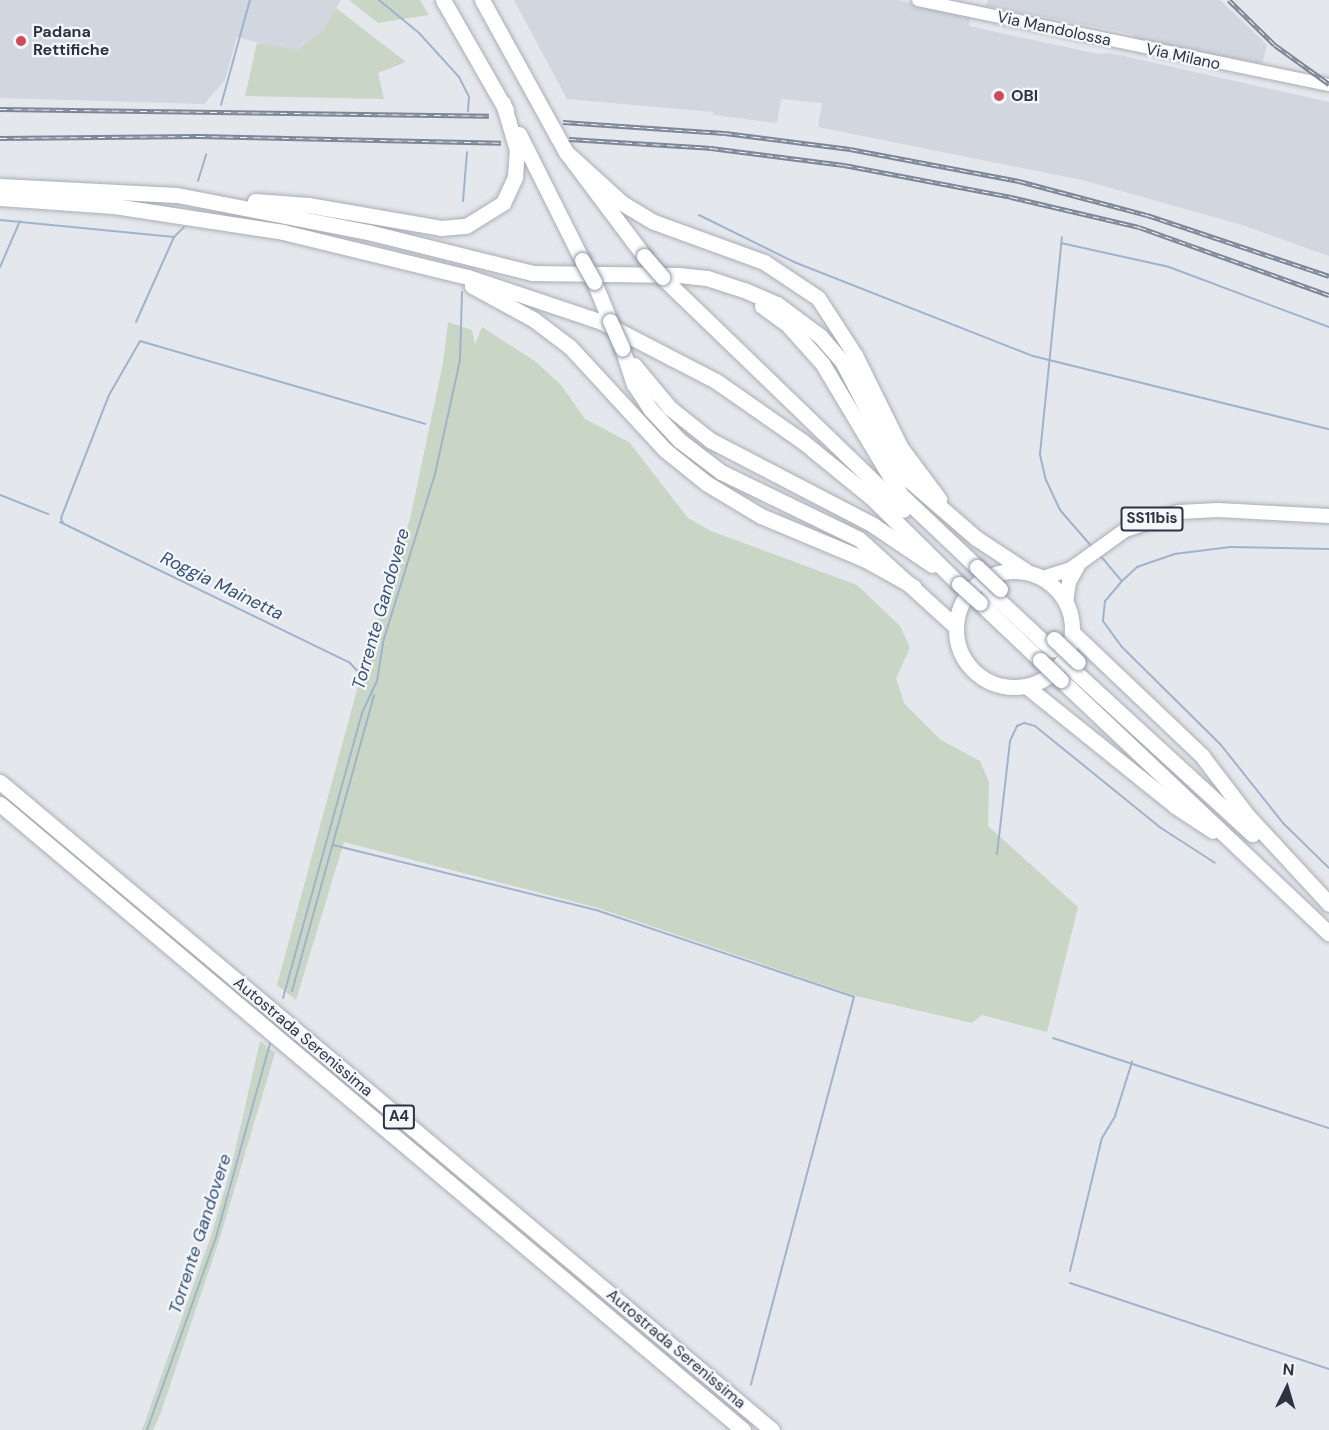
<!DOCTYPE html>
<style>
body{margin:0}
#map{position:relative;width:1329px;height:1430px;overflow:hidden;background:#e4e7ec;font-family:"DM Sans",sans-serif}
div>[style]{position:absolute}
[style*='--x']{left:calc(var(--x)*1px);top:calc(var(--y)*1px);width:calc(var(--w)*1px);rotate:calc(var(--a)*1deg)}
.built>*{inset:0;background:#d2d6de}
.green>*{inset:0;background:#c9d6c5}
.stream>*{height:2px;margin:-1px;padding:0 1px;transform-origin:1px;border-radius:1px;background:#9fb4cc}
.roads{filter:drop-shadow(0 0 2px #a9aeb7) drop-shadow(0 0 2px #a9aeb7)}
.secondary>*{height:12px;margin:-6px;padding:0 6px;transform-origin:6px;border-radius:6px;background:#fff}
.primary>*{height:14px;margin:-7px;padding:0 7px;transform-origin:7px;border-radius:7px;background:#fff}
.highway>*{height:15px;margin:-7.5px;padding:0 7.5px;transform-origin:7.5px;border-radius:7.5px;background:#fff}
.highway>.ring{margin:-7.5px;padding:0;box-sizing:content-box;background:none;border:15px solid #fff;border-radius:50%}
.rail>*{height:4.5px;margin-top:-2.25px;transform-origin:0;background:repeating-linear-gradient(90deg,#f4f6f9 0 7px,#7d8696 0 14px);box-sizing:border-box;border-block:2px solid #7d8696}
.bridges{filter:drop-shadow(0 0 2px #8b94a3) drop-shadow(0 0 2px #8b94a3)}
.highway-bridge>*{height:15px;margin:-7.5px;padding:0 7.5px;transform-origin:7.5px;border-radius:7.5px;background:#fff}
.dots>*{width:16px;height:16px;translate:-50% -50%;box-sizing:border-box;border:3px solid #f4f6f9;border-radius:50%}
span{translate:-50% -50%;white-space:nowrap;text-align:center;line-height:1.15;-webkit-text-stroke:4.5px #f4f6f9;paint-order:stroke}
.shield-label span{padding:2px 4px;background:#f4f6f9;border:2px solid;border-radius:4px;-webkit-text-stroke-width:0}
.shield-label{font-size:15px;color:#2b3445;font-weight:700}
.street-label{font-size:16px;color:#2b3445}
.poi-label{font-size:16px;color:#2b3445;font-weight:700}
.left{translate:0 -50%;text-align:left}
.water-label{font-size:18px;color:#34527a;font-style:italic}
.north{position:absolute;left:1257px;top:1358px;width:60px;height:60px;-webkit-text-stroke:4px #f4f6f9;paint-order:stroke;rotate:5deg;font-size:16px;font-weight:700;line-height:24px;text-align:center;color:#2b3445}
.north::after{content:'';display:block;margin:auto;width:21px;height:27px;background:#2b3445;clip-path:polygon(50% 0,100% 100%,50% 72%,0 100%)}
</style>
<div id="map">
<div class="built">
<div style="clip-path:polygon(0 0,341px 0,323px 30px,298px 50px,289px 51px,237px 37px,225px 80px,204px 104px,0 98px)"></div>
<div style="clip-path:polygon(514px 0,898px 0,970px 16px,969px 26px,1098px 54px,1110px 53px,1329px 102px,1329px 256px,1242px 225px,1082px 180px,818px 127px,822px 103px,781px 99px,777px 123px,713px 115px,713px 112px,567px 99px)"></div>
<div style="clip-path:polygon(988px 0,1220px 0,1267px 45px,1262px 64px,1136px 39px,1133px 34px,985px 6px)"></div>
</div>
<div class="green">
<div style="clip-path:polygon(349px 0,420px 0,429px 15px,378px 23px)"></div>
<div style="clip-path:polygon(336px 8px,406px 62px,378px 73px,384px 99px,245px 96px,257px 43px,298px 50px,323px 30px)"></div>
<div style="clip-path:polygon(448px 322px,472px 330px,475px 344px,482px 327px,535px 361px,561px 385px,585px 419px,629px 442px,688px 518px,711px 531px,857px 585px,900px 626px,910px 648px,896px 678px,904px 703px,941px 740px,980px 761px,989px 782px,988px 826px,1078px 907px,1047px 1032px,982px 1015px,972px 1023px,856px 996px,598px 908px,344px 842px,296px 1000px,277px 985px,365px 660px,410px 519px,443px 363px)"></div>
<div style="clip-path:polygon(260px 1041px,275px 1053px,219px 1241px,160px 1415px,153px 1430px,142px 1430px,211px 1236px,231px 1168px)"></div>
</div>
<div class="stream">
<div style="--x:379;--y:0;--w:52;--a:39.5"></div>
<div style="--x:419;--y:33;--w:59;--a:47.7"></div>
<div style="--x:459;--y:77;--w:22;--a:63"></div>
<div style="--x:469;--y:97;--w:14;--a:94"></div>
<div style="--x:221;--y:105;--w:109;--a:-74.6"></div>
<div style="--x:198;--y:181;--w:28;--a:-73"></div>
<div style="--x:463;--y:201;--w:49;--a:-85.3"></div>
<div style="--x:699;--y:215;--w:106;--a:26.3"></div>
<div style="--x:794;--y:262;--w:257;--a:21.5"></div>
<div style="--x:1033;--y:356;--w:305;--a:13.9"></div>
<div style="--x:0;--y:220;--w:175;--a:5.6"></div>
<div style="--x:174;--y:237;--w:14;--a:-45"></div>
<div style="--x:1062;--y:237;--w:219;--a:95.8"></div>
<div style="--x:1040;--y:455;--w:26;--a:77"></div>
<div style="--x:1046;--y:480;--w:33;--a:65"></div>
<div style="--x:1060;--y:510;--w:50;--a:49"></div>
<div style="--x:1061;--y:243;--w:111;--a:12.5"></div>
<div style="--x:1169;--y:267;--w:171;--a:20.6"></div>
<div style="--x:0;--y:267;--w:50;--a:-66.5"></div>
<div style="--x:136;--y:322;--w:93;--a:-65.9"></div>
<div style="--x:0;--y:495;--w:52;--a:21.6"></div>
<div style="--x:60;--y:522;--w:322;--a:25.9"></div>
<div style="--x:350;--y:663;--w:25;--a:47"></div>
<div style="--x:63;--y:523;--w:5;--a:-112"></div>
<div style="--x:61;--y:518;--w:132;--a:-68.7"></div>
<div style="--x:109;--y:395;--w:62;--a:-60.1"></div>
<div style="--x:140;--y:341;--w:297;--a:16.2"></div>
<div style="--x:1099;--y:554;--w:35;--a:50"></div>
<div style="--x:1122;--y:581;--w:26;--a:130"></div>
<div style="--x:1105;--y:601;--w:20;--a:96"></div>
<div style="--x:1103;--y:621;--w:32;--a:54"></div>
<div style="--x:1122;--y:647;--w:139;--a:44.7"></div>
<div style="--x:1221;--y:745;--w:100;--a:51.5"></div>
<div style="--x:1283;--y:823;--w:64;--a:44.4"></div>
<div style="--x:1122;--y:581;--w:21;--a:-43"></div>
<div style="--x:1137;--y:567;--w:39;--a:-19"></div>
<div style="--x:1174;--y:554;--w:57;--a:-7"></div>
<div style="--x:1231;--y:547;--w:98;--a:1.2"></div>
<div style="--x:333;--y:845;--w:274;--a:13.9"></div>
<div style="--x:599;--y:911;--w:269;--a:18.6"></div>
<div style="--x:854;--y:997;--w:401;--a:104.9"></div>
<div style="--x:997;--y:854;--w:114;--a:-83.4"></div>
<div style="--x:1010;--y:741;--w:17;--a:-65"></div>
<div style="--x:1017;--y:726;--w:8;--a:-23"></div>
<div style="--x:1024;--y:723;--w:11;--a:15"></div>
<div style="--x:1035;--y:726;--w:162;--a:39"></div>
<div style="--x:1161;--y:828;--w:64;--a:32.9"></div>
<div style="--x:292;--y:991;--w:307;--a:-74.5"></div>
<div style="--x:283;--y:998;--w:296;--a:-74.5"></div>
<div style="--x:362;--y:713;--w:35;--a:-65"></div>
<div style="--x:377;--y:681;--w:39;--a:-81"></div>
<div style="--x:383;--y:642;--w:176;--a:-72.8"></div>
<div style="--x:435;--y:474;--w:117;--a:-77.6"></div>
<div style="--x:460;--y:360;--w:68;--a:-88.3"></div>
<div style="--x:1053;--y:1038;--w:290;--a:18.1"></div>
<div style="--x:1070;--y:1271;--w:137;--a:-76.5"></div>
<div style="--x:1102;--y:1138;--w:26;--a:-59"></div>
<div style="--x:1115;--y:1116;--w:57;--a:-72.5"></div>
<div style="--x:1070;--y:1283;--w:273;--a:18.4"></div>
<div style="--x:147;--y:1430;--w:205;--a:-70.3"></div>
<div style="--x:216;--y:1237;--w:201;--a:-74.4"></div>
</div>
<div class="roads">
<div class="secondary">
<div style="--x:918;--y:0;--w:420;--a:11.7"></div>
</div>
<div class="primary">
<div style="--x:1043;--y:578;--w:29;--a:-18"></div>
<div style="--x:1071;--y:569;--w:67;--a:-35.8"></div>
<div style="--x:1125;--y:530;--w:57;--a:-18.4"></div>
<div style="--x:1179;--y:512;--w:39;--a:-3"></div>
<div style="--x:1218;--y:510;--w:111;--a:3.1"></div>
<div style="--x:1066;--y:603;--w:21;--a:-82"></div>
<div style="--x:1069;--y:582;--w:21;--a:-61"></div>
</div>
<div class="highway">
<div style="--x:443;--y:0;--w:127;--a:60.2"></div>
<div style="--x:482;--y:0;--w:174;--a:61.1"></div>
<div style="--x:566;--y:152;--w:130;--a:53.1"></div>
<div style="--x:519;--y:134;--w:141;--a:63.4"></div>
<div style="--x:566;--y:152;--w:76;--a:42.3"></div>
<div style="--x:622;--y:203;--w:37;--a:31"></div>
<div style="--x:654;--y:222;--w:117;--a:20"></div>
<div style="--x:764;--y:262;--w:65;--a:33.7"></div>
<div style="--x:818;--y:298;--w:68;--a:57"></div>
<div style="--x:855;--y:355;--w:104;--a:63.7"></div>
<div style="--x:901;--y:448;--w:64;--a:53.3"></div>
<div style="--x:0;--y:186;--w:177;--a:2.9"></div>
<div style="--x:177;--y:195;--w:195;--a:11"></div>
<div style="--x:368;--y:232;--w:169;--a:14"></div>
<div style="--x:532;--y:273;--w:147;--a:0.8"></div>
<div style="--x:679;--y:275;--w:28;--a:6"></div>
<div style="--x:707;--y:278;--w:39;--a:18"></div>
<div style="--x:744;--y:290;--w:36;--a:23"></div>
<div style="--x:777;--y:304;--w:54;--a:36.7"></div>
<div style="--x:820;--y:336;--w:33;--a:49"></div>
<div style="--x:842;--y:361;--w:107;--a:62.7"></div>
<div style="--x:891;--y:456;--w:30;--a:53"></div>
<div style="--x:909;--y:480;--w:89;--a:40.9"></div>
<div style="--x:976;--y:538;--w:60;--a:33.4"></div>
<div style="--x:0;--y:198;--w:114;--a:4"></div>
<div style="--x:114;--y:206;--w:171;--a:8.7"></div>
<div style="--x:283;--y:232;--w:190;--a:13.7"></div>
<div style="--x:468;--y:277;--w:141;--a:18.6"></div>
<div style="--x:602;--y:322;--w:128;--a:27.4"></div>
<div style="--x:716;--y:381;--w:105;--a:34.9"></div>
<div style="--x:802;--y:441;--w:92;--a:39.2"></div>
<div style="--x:873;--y:499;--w:121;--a:44.7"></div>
<div style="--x:255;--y:201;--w:53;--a:4.3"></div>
<div style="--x:308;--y:205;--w:135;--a:9.8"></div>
<div style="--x:441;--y:228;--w:25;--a:-5"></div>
<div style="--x:466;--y:226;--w:44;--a:-31.9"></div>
<div style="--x:503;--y:203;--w:29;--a:-65"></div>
<div style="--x:515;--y:177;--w:27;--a:-86"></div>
<div style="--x:517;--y:150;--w:49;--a:-106.6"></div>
<div style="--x:662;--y:277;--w:335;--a:44"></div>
<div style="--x:594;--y:282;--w:42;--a:67.7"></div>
<div style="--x:472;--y:286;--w:69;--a:28.4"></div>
<div style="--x:533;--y:319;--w:46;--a:37.1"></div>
<div style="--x:570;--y:347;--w:140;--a:47.3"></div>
<div style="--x:665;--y:450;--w:53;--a:38.8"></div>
<div style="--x:706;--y:483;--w:64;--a:31"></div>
<div style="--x:761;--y:516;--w:112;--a:22.7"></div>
<div style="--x:864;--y:559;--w:57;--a:29.2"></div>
<div style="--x:762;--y:306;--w:31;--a:36"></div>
<div style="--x:787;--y:324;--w:52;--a:48.1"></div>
<div style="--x:822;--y:363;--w:154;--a:59.1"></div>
<div style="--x:901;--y:495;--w:105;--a:43.5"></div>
<div style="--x:622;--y:348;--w:38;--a:72"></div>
<div style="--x:634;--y:384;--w:31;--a:57"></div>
<div style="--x:651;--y:410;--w:41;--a:47"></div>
<div style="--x:679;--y:440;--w:53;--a:37.3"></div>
<div style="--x:721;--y:472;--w:153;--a:25.9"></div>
<div style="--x:859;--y:539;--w:130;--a:42.2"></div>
<div style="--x:634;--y:365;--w:56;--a:50.1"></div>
<div style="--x:670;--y:408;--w:51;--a:38.7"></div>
<div style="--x:710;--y:440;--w:184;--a:27.5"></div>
<div style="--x:873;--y:525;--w:71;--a:34.1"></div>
<div class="ring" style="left:956px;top:571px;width:101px;height:101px"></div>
<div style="--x:989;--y:591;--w:86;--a:43.1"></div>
<div style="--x:980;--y:603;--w:83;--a:43.5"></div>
<div style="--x:1072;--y:632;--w:180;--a:43.6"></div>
<div style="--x:1202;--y:756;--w:74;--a:52.7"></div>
<div style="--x:1247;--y:815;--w:121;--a:47.3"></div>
<div style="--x:1071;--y:668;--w:246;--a:42.5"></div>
<div style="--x:1061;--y:680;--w:369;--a:43.4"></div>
<div style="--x:1026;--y:686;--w:191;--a:38.8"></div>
<div style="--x:1175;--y:806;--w:45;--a:33.3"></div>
<div style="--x:0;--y:782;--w:1008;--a:40.01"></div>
<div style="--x:0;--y:804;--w:972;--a:40.12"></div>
</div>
</div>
<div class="rail">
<div style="--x:1229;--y:0;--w:64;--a:44.4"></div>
<div style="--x:1275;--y:45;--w:67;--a:35.8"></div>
<div style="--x:0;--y:109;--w:489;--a:0.8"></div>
<div style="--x:563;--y:122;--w:162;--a:3.9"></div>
<div style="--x:725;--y:133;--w:126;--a:7.3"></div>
<div style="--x:850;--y:149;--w:172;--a:10.7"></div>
<div style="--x:1019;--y:181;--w:132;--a:14.9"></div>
<div style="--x:1147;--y:215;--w:192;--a:18.5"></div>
<div style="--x:0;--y:138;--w:198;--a:-0.6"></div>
<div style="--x:198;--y:136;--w:303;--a:1.3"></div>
<div style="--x:569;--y:139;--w:142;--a:3.6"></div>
<div style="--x:711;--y:148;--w:134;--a:7.3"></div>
<div style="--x:844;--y:165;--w:170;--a:10.8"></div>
<div style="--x:1011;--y:197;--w:131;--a:13.2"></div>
<div style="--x:1139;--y:227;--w:202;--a:19.7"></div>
</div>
<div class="bridges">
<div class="highway-bridge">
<div style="--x:644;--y:256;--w:28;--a:49"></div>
<div style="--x:582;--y:260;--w:25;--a:61"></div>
<div style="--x:610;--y:321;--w:30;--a:66"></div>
<div style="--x:977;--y:567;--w:32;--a:44"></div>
<div style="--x:959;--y:584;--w:28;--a:42"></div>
<div style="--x:1054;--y:639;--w:33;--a:44"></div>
<div style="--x:1040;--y:660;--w:29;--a:44"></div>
</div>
</div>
<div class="dots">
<div style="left:21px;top:41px;background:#d1495b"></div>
<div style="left:999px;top:96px;background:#d1495b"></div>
</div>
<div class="shield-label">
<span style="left:1152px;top:519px">SS11bis</span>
<span style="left:399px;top:1117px">A4</span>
</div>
<div class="street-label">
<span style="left:1054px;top:29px;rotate:12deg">Via Mandolossa</span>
<span style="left:1183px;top:57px;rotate:12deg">Via Milano</span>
<span style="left:303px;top:1037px;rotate:40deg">Autostrada Serenissima</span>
<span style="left:676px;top:1349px;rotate:40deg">Autostrada Serenissima</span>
</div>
<div class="poi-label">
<span class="left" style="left:33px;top:41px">Padana<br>Rettifiche</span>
<span class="left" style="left:1011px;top:96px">OBI</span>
</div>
<div class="water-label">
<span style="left:222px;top:586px;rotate:26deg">Roggia Mainetta</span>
<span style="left:381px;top:609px;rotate:-74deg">Torrente Gandovere</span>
<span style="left:200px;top:1234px;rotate:-72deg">Torrente Gandovere</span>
</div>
<div class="north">N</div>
</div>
